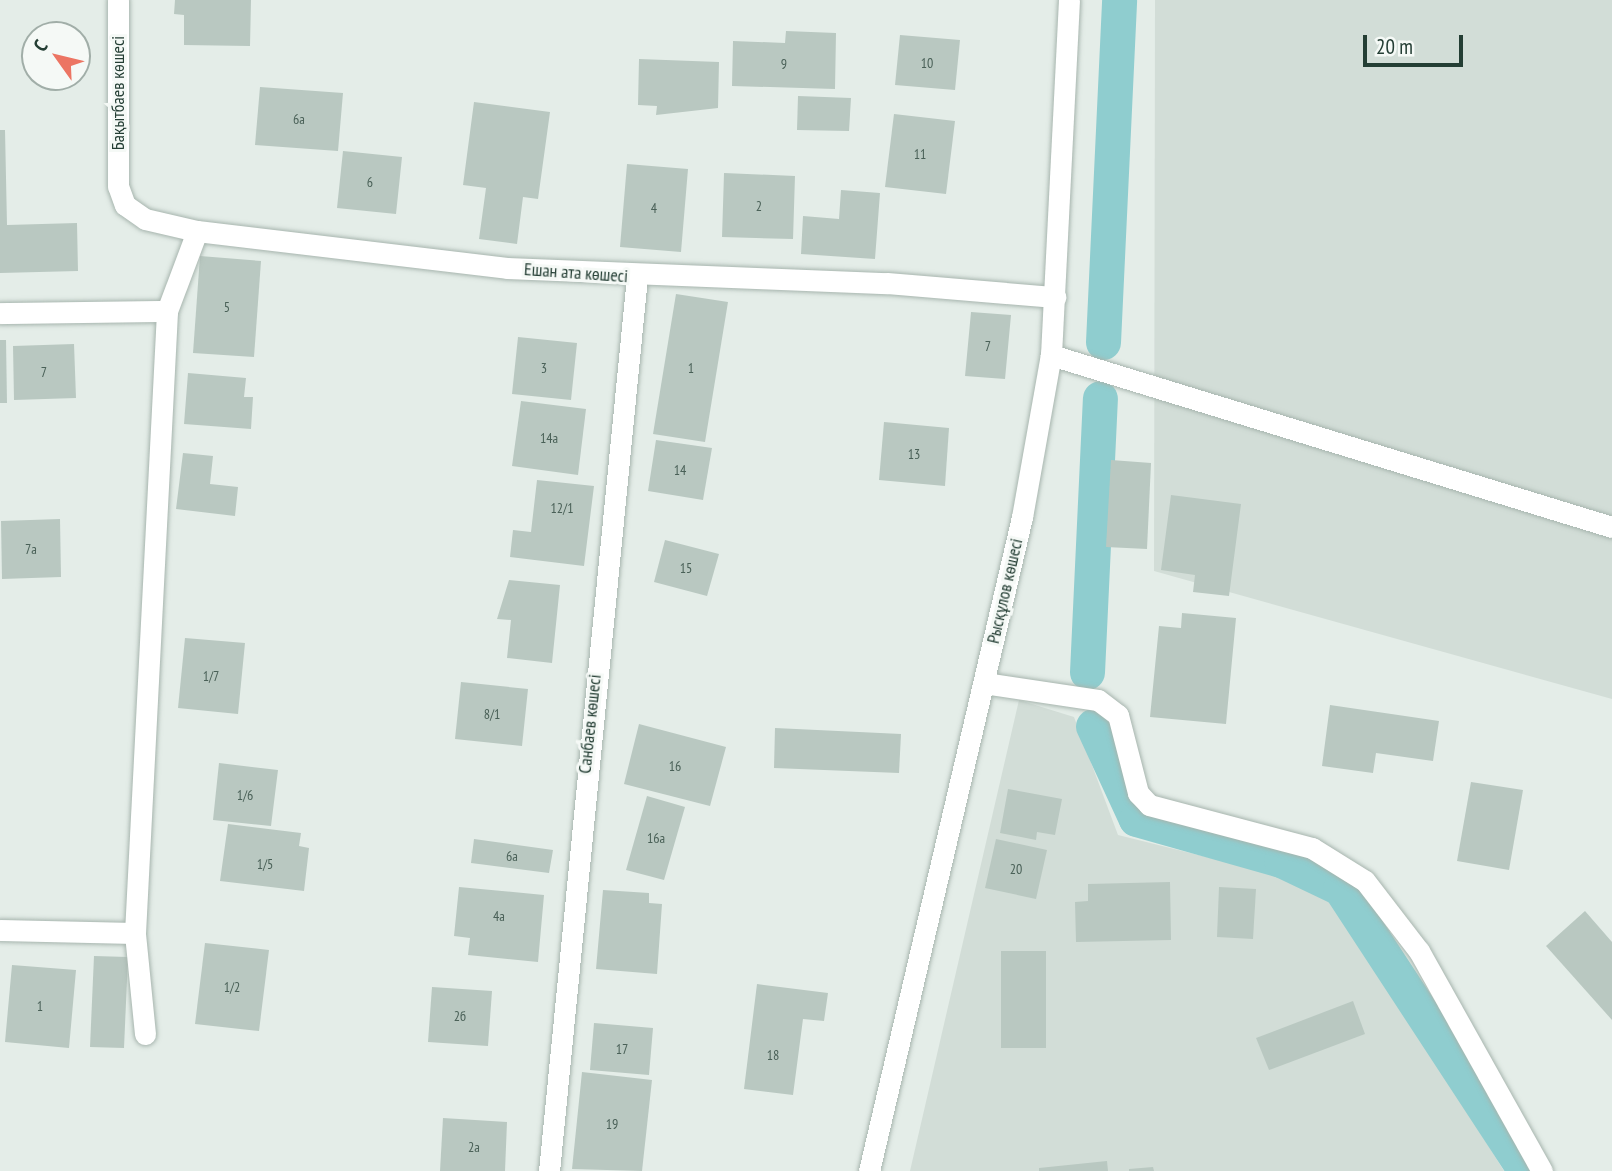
<!DOCTYPE html>
<meta charset="utf-8">
<style>
body{margin:0}
#map{position:relative;width:1612px;height:1171px;overflow:hidden;background:#e4ede8;font-family:"PT Sans Narrow",sans-serif}
div>[style]{position:absolute}
[style*='--x']{left:calc(var(--x)*1px);top:calc(var(--y)*1px);width:calc(var(--w)*1px);rotate:calc(var(--a)*1deg)}
.built>*{inset:0;background:#d2ddd7}
.canal>*{height:35px;margin:-17.5px;padding:0 17.5px;transform-origin:17.5px;border-radius:17.5px;background:#8fcdcf}
.building>*{inset:0;background:#b9c8c1}
.roads{filter:drop-shadow(0 0 2px #a7b5ae) drop-shadow(0 0 2px #a7b5ae)}
.minor>*{height:21px;margin:-10.5px;padding:0 10.5px;transform-origin:10.5px;border-radius:10.5px;background:#fff}
span{translate:-50% -50%;white-space:nowrap;text-align:center;line-height:1.15;-webkit-text-stroke:6px #f5f9f6;paint-order:stroke}
.number-label{font-size:14px;color:#496057}
.number-label span{-webkit-text-stroke-width:0}
.street-label{font-size:18px;color:#243e34}
.north{position:absolute;left:21px;top:21px;width:70px;height:70px;box-sizing:border-box;background:#f5f9f6;border:2px solid #a1aea8;border-radius:50%;rotate:304deg;font-size:19px;font-weight:700;line-height:28px;text-align:center;color:#243e34}
.north::after{content:'';display:block;margin:auto;width:24px;height:32px;background:#ec7563;clip-path:polygon(50% 0,100% 100%,50% 72%,0 100%)}
.scale{position:absolute;left:1363px;top:35px;width:100px;height:32px;box-sizing:border-box;border:4px solid #243e34;border-top:0;padding-left:9px;font-size:21px;line-height:24px;white-space:nowrap;color:#243e34;-webkit-text-stroke:5px #f5f9f6;paint-order:stroke}
</style>
<div id="map">
<div class="built">
<div style="clip-path:polygon(1155px 0,1612px 0,1612px 699px,1154px 571px)"></div>
<div style="clip-path:polygon(1019px 700px,1074px 717px,1118px 835px,1315px 884px,1347px 920px,1504px 1171px,910px 1171px)"></div>
</div>
<div class="canal">
<div style="--x:1103;--y:342;--w:342;--a:-87.3"></div>
<div style="--x:1087;--y:672;--w:274;--a:-87.3"></div>
<div style="--x:1093;--y:726;--w:102;--a:65.2"></div>
<div style="--x:1136;--y:819;--w:151;--a:15.8"></div>
<div style="--x:1281;--y:860;--w:65;--a:25.4"></div>
<div style="--x:1340;--y:888;--w:338;--a:56.8"></div>
</div>
<div class="building">
<div style="clip-path:polygon(175px 0,251px 0,250px 46px,184px 45px,184px 15px,174px 14px)"></div>
<div style="clip-path:polygon(786px 31px,836px 33px,835px 89px,732px 86px,733px 41px,785px 43px)"></div>
<div style="clip-path:polygon(900px 35px,960px 40px,955px 90px,895px 85px)"></div>
<div style="clip-path:polygon(639px 59px,719px 62px,718px 108px,656px 115px,657px 106px,638px 105px)"></div>
<div style="clip-path:polygon(260px 87px,343px 93px,338px 151px,255px 145px)"></div>
<div style="clip-path:polygon(798px 96px,851px 98px,849px 131px,797px 130px)"></div>
<div style="clip-path:polygon(474px 102px,550px 112px,538px 199px,523px 197px,517px 244px,479px 239px,486px 188px,463px 185px)"></div>
<div style="clip-path:polygon(894px 114px,955px 121px,946px 194px,885px 187px)"></div>
<div style="clip-path:polygon(0 130px,5px 130px,7px 225px,77px 223px,78px 271px,0 273px)"></div>
<div style="clip-path:polygon(343px 151px,402px 157px,396px 214px,337px 208px)"></div>
<div style="clip-path:polygon(627px 164px,688px 169px,681px 252px,620px 247px)"></div>
<div style="clip-path:polygon(724px 173px,795px 176px,793px 239px,722px 237px)"></div>
<div style="clip-path:polygon(841px 190px,880px 193px,875px 259px,801px 254px,803px 216px,839px 219px)"></div>
<div style="clip-path:polygon(200px 256px,261px 261px,254px 357px,193px 353px)"></div>
<div style="clip-path:polygon(676px 294px,728px 302px,705px 442px,653px 434px)"></div>
<div style="clip-path:polygon(971px 312px,1011px 315px,1005px 379px,965px 376px)"></div>
<div style="clip-path:polygon(518px 337px,577px 343px,571px 400px,512px 394px)"></div>
<div style="clip-path:polygon(0 340px,6px 340px,7px 403px,0 403px)"></div>
<div style="clip-path:polygon(74px 344px,76px 398px,14px 400px,13px 346px)"></div>
<div style="clip-path:polygon(188px 373px,246px 378px,244px 397px,253px 397px,251px 429px,184px 424px)"></div>
<div style="clip-path:polygon(521px 401px,586px 409px,578px 475px,512px 466px)"></div>
<div style="clip-path:polygon(884px 422px,949px 428px,945px 486px,879px 480px)"></div>
<div style="clip-path:polygon(656px 440px,712px 448px,703px 500px,648px 491px)"></div>
<div style="clip-path:polygon(183px 453px,213px 456px,210px 484px,238px 487px,235px 516px,176px 509px)"></div>
<div style="clip-path:polygon(1111px 460px,1151px 463px,1147px 549px,1106px 547px)"></div>
<div style="clip-path:polygon(537px 480px,594px 486px,584px 566px,510px 557px,513px 530px,531px 532px)"></div>
<div style="clip-path:polygon(1171px 495px,1241px 504px,1229px 596px,1193px 592px,1195px 575px,1161px 570px)"></div>
<div style="clip-path:polygon(60px 519px,61px 577px,2px 579px,1px 521px)"></div>
<div style="clip-path:polygon(665px 540px,719px 554px,707px 596px,654px 582px)"></div>
<div style="clip-path:polygon(509px 580px,560px 585px,552px 663px,507px 658px,511px 620px,497px 619px)"></div>
<div style="clip-path:polygon(1182px 613px,1236px 618px,1226px 724px,1150px 717px,1159px 626px,1181px 628px)"></div>
<div style="clip-path:polygon(185px 638px,245px 643px,238px 714px,178px 708px)"></div>
<div style="clip-path:polygon(461px 682px,528px 689px,522px 746px,455px 739px)"></div>
<div style="clip-path:polygon(1330px 705px,1439px 721px,1433px 761px,1376px 753px,1373px 773px,1322px 766px)"></div>
<div style="clip-path:polygon(639px 724px,726px 747px,710px 806px,624px 784px)"></div>
<div style="clip-path:polygon(775px 728px,901px 734px,899px 773px,774px 768px)"></div>
<div style="clip-path:polygon(219px 763px,278px 770px,271px 826px,213px 820px)"></div>
<div style="clip-path:polygon(1471px 782px,1523px 790px,1509px 870px,1457px 861px)"></div>
<div style="clip-path:polygon(1008px 789px,1062px 799px,1055px 835px,1037px 832px,1036px 840px,1000px 833px)"></div>
<div style="clip-path:polygon(647px 796px,685px 807px,664px 880px,626px 870px)"></div>
<div style="clip-path:polygon(228px 824px,301px 833px,299px 846px,309px 848px,304px 891px,220px 881px)"></div>
<div style="clip-path:polygon(474px 839px,553px 850px,549px 873px,471px 863px)"></div>
<div style="clip-path:polygon(996px 839px,1047px 850px,1036px 899px,985px 888px)"></div>
<div style="clip-path:polygon(1170px 882px,1171px 940px,1076px 942px,1075px 902px,1088px 901px,1088px 884px)"></div>
<div style="clip-path:polygon(459px 887px,544px 895px,538px 962px,468px 955px,470px 938px,454px 936px)"></div>
<div style="clip-path:polygon(1219px 887px,1256px 889px,1253px 939px,1217px 937px)"></div>
<div style="clip-path:polygon(603px 890px,649px 893px,649px 903px,662px 904px,657px 974px,596px 969px)"></div>
<div style="clip-path:polygon(1585px 911px,1612px 942px,1612px 1020px,1546px 946px)"></div>
<div style="clip-path:polygon(205px 943px,269px 950px,259px 1031px,195px 1024px)"></div>
<div style="clip-path:polygon(1001px 951px,1046px 951px,1046px 1048px,1001px 1048px)"></div>
<div style="clip-path:polygon(94px 956px,128px 957px,124px 1048px,90px 1047px)"></div>
<div style="clip-path:polygon(12px 965px,76px 970px,69px 1048px,5px 1042px)"></div>
<div style="clip-path:polygon(757px 984px,828px 993px,824px 1021px,803px 1019px,793px 1095px,744px 1089px)"></div>
<div style="clip-path:polygon(432px 987px,492px 991px,488px 1046px,428px 1042px)"></div>
<div style="clip-path:polygon(1353px 1001px,1365px 1034px,1269px 1070px,1256px 1038px)"></div>
<div style="clip-path:polygon(594px 1023px,653px 1028px,649px 1075px,590px 1070px)"></div>
<div style="clip-path:polygon(582px 1072px,652px 1080px,642px 1171px,572px 1169px)"></div>
<div style="clip-path:polygon(443px 1118px,507px 1122px,505px 1171px,440px 1171px)"></div>
<div style="clip-path:polygon(1107px 1161px,1108px 1171px,1039px 1171px,1039px 1168px)"></div>
<div style="clip-path:polygon(1153px 1167px,1154px 1171px,1129px 1171px,1129px 1169px)"></div>
</div>
<div class="roads">
<div class="minor">
<div style="--x:118;--y:0;--w:186;--a:90"></div>
<div style="--x:118;--y:186;--w:20;--a:70"></div>
<div style="--x:125;--y:205;--w:24;--a:35"></div>
<div style="--x:145;--y:219;--w:53;--a:13"></div>
<div style="--x:197;--y:231;--w:312;--a:6.8"></div>
<div style="--x:507;--y:268;--w:380;--a:2.3"></div>
<div style="--x:887;--y:283;--w:169;--a:4.8"></div>
<div style="--x:0;--y:313;--w:167;--a:-0.7"></div>
<div style="--x:1051;--y:355;--w:587;--a:17.05"></div>
<div style="--x:984;--y:683;--w:115;--a:8.5"></div>
<div style="--x:1098;--y:700;--w:25;--a:37"></div>
<div style="--x:1118;--y:715;--w:81;--a:75.6"></div>
<div style="--x:1138;--y:793;--w:16;--a:47"></div>
<div style="--x:1149;--y:805;--w:169;--a:14.8"></div>
<div style="--x:1312;--y:848;--w:62;--a:31.9"></div>
<div style="--x:1365;--y:881;--w:88;--a:52.4"></div>
<div style="--x:1419;--y:951;--w:252;--a:60.8"></div>
<div style="--x:0;--y:930;--w:135;--a:1.3"></div>
<div style="--x:145;--y:1034;--w:101;--a:-95.7"></div>
<div style="--x:135;--y:933;--w:623;--a:-87.05"></div>
<div style="--x:167;--y:311;--w:85;--a:-69.4"></div>
<div style="--x:549;--y:1171;--w:898;--a:-84.38"></div>
<div style="--x:869;--y:1171;--w:672;--a:-76.83"></div>
<div style="--x:1022;--y:517;--w:165;--a:-79.9"></div>
<div style="--x:1051;--y:355;--w:355;--a:-87.1"></div>
</div>
</div>
<div class="number-label">
<span style="left:927px;top:63px">10</span>
<span style="left:784px;top:64px">9</span>
<span style="left:299px;top:119px">6а</span>
<span style="left:920px;top:154px">11</span>
<span style="left:370px;top:182px">6</span>
<span style="left:759px;top:206px">2</span>
<span style="left:654px;top:208px">4</span>
<span style="left:227px;top:307px">5</span>
<span style="left:988px;top:346px">7</span>
<span style="left:544px;top:368px">3</span>
<span style="left:691px;top:368px">1</span>
<span style="left:44px;top:372px">7</span>
<span style="left:549px;top:438px">14а</span>
<span style="left:914px;top:454px">13</span>
<span style="left:680px;top:470px">14</span>
<span style="left:562px;top:508px">12/1</span>
<span style="left:31px;top:549px">7а</span>
<span style="left:686px;top:568px">15</span>
<span style="left:211px;top:676px">1/7</span>
<span style="left:492px;top:714px">8/1</span>
<span style="left:675px;top:766px">16</span>
<span style="left:245px;top:795px">1/6</span>
<span style="left:656px;top:838px">16а</span>
<span style="left:512px;top:856px">6а</span>
<span style="left:265px;top:864px">1/5</span>
<span style="left:1016px;top:869px">20</span>
<span style="left:499px;top:916px">4а</span>
<span style="left:232px;top:987px">1/2</span>
<span style="left:40px;top:1006px">1</span>
<span style="left:460px;top:1016px">2б</span>
<span style="left:622px;top:1049px">17</span>
<span style="left:773px;top:1055px">18</span>
<span style="left:612px;top:1124px">19</span>
<span style="left:474px;top:1147px">2а</span>
</div>
<div class="street-label">
<span style="left:118px;top:93px;rotate:-90deg">Бақытбаев көшесі</span>
<span style="left:576px;top:273px;rotate:4deg">Ешан ата көшесі</span>
<span style="left:1005px;top:591px;rotate:-77deg">Рысқұлов көшесі</span>
<span style="left:590px;top:724px;rotate:-84deg">Санбаев көшесі</span>
</div>
<div class="north">С</div>
<div class="scale">20 m</div>
</div>
